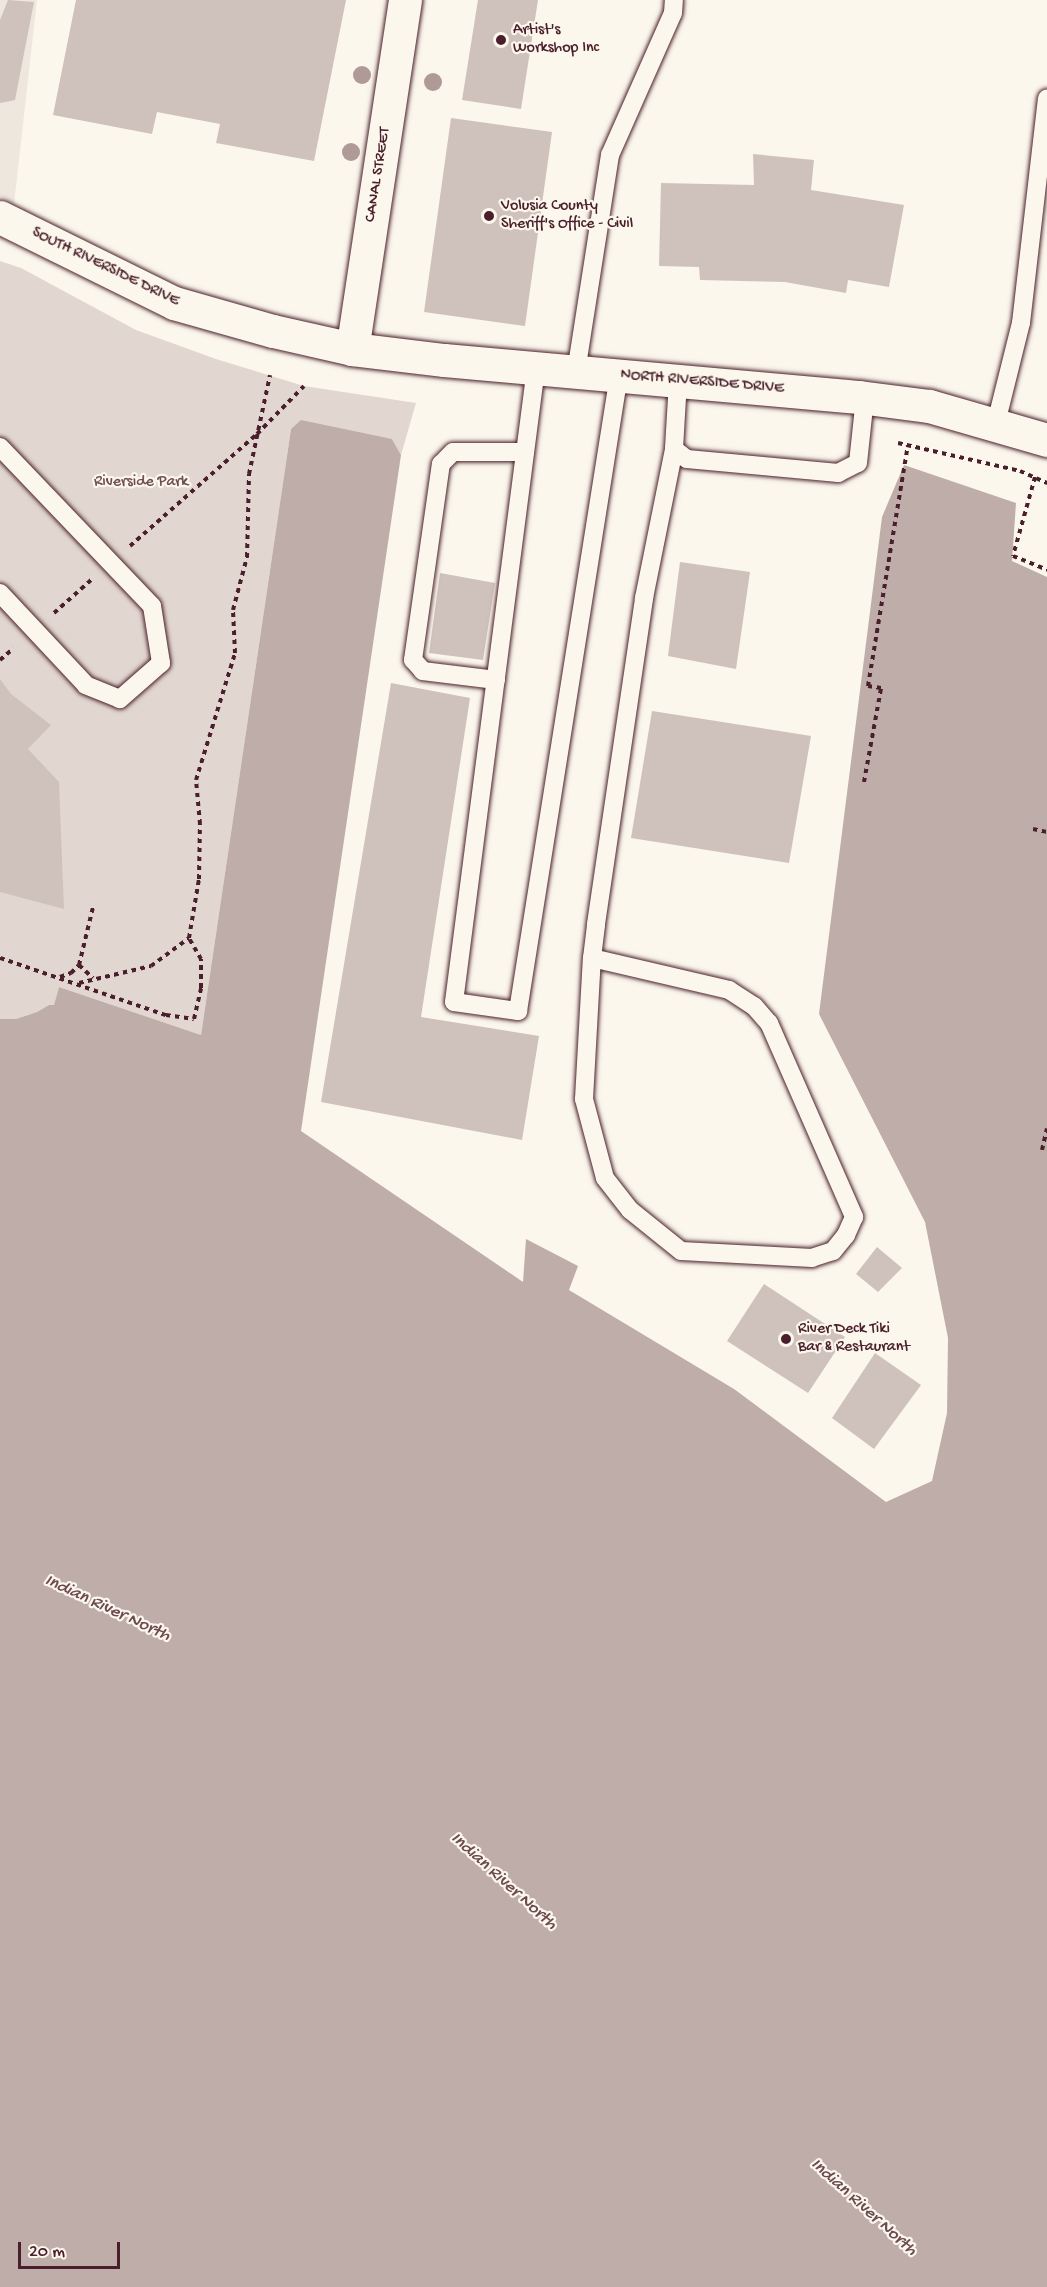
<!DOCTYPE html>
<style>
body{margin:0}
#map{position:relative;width:1047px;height:2287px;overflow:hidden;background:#fbf7ec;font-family:"Gochi Hand",sans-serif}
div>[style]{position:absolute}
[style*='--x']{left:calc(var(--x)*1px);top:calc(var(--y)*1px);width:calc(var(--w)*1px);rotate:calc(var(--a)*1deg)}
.built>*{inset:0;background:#eee7de}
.green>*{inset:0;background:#e2d7d0}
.water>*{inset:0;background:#bfadaa}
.building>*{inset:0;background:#cfc2bc}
.path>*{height:4px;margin-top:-2px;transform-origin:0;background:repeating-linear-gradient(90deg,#4a1f2b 0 4.5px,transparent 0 9px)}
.roads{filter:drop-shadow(0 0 2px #4a1f2b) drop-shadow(0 0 2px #4a1f2b)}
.service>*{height:18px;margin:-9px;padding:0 9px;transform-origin:9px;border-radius:9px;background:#fbf7ec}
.tertiary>*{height:33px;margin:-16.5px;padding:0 16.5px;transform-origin:16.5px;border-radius:16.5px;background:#fbf7ec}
.secondary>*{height:33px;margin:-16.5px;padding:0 16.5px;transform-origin:16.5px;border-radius:16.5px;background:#fbf7ec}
.trees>*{width:18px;height:18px;margin:-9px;border-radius:50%;background:#af9a98}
.dots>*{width:16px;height:16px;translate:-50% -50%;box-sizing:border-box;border:3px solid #fbf7ec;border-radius:50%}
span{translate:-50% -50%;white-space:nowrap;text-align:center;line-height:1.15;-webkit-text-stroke:4.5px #fbf7ec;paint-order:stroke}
.poi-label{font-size:16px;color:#4a1f2b}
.left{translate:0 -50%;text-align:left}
.street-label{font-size:16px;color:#4a1f2b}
.park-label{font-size:16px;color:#704d54}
.water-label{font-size:18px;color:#6d4a51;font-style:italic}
.scale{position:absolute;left:18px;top:2242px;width:102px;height:27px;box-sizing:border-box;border:3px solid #4a1f2b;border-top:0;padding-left:8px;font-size:18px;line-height:21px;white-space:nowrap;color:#4a1f2b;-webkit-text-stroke:4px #fbf7ec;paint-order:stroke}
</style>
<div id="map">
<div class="built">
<div style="clip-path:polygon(0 0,37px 0,14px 204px,0 197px)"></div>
</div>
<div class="green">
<div style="clip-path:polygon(0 261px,21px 268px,136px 330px,216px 359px,304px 386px,416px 403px,401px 455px,392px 439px,291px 429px,201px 1035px,59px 987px,54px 1006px,49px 1005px,37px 1012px,16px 1019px,0 1019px)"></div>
</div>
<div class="water">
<div style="clip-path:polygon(301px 420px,392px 439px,401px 455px,301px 1131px,523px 1282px,526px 1239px,578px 1266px,569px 1290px,734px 1389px,886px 1502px,932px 1481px,947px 1413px,948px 1338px,925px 1222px,819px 1014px,882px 517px,904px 465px,1016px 503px,1012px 561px,1047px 577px,1047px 2287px,0 2287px,0 1019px,16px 1019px,37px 1012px,49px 1005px,54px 1005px,59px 987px,201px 1035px,291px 429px)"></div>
</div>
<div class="building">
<div style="clip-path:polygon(8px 0,34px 2px,15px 100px,0 103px,0 20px)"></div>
<div style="clip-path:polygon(76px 0,346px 0,314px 161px,216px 143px,220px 124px,157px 112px,152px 134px,53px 115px)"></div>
<div style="clip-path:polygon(478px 0,538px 0,521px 109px,462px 100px)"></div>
<div style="clip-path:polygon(451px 118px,552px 132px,525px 326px,424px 312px)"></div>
<div style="clip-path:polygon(753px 154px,814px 160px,811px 190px,904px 205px,889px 287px,848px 280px,846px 293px,785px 282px,700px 280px,699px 267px,659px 266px,661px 183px,754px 185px)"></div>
<div style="clip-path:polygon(680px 562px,750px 572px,736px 669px,668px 656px)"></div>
<div style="clip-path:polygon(440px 573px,495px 583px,483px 660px,429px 653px)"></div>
<div style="clip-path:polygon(0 679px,11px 694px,51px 725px,28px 749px,59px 782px,64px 909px,0 892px)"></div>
<div style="clip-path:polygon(391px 683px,470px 698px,421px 1017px,539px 1036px,522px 1140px,321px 1102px)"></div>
<div style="clip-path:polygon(652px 711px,811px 736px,789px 863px,631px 838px)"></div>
<div style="clip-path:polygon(877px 1247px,902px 1268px,878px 1292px,856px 1274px)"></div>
<div style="clip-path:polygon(764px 1284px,845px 1337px,808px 1393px,727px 1341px)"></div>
<div style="clip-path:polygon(875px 1353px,921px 1385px,874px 1449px,832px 1418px)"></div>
</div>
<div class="path">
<div style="--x:898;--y:443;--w:125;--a:12.9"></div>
<div style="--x:1020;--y:471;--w:30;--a:24"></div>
<div style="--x:1035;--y:477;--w:82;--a:105.6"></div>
<div style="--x:1013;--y:556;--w:37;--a:22"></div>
<div style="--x:130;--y:546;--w:169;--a:-41.4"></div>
<div style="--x:257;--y:434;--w:67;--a:-45.6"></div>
<div style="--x:54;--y:613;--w:50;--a:-41.7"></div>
<div style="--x:0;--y:660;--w:18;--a:-41"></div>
<div style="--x:864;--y:782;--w:96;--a:-79.7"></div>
<div style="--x:881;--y:688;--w:13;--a:-171"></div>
<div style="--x:868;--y:686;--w:244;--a:-80.6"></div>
<div style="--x:1033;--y:829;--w:14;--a:12"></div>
<div style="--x:0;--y:958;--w:176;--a:19"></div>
<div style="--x:166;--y:1015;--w:28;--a:8"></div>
<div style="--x:194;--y:1019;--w:32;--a:-77"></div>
<div style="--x:201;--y:988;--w:29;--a:-90"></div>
<div style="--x:201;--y:959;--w:24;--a:-120"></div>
<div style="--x:189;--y:938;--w:60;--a:-80.4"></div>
<div style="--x:199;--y:879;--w:55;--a:-89"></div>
<div style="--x:200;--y:824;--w:44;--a:-95.2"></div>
<div style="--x:196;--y:780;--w:133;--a:-72.9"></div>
<div style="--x:235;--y:653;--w:43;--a:-92.7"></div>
<div style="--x:233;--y:610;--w:55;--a:-75.2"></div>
<div style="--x:247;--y:557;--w:83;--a:-88.6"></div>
<div style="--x:249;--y:474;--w:101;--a:-78"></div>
<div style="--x:79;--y:965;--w:19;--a:43"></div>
<div style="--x:60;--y:977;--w:12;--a:-20"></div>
<div style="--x:71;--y:973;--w:11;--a:-45"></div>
<div style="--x:79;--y:965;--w:60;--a:-76.4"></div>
<div style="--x:79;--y:983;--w:74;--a:-13.3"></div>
<div style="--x:151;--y:966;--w:47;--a:-36.4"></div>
<div style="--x:1042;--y:1150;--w:22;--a:-77"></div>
</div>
<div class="roads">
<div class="service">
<div style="--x:536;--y:368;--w:639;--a:97.37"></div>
<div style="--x:454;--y:1002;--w:65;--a:8"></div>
<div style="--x:518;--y:1011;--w:644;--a:-80.98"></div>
<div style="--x:576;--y:372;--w:220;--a:-81.1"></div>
<div style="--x:610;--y:155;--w:155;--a:-66.1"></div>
<div style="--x:673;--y:13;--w:13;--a:-86"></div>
<div style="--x:678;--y:381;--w:68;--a:93.4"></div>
<div style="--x:674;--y:449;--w:16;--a:38"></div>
<div style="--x:687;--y:459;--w:152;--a:5.3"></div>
<div style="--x:838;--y:473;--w:22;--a:-27"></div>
<div style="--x:858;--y:463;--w:65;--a:-83.9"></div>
<div style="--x:996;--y:423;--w:103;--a:-76"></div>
<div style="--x:1021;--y:323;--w:226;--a:-83.4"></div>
<div style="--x:0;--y:447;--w:220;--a:46.3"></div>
<div style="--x:152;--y:606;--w:58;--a:81"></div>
<div style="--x:161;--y:663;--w:55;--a:138.7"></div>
<div style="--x:120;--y:699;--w:37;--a:-158"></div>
<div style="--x:86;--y:685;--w:126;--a:-133.1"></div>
<div style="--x:496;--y:680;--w:74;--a:-173"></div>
<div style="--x:423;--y:671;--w:15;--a:-132"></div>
<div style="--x:413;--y:660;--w:198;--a:-81.9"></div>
<div style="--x:441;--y:464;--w:17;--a:-45"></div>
<div style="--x:453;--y:452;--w:72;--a:0"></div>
<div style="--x:592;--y:958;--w:141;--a:13.1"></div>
<div style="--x:729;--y:990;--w:30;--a:33"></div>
<div style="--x:754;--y:1006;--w:23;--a:49"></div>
<div style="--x:769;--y:1023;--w:212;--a:66.3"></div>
<div style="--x:854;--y:1217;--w:20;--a:114"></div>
<div style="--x:846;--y:1235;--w:21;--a:129"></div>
<div style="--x:833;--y:1251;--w:22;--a:162"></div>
<div style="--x:812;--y:1258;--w:131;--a:-176.9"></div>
<div style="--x:681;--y:1251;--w:65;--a:-141.2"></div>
<div style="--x:630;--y:1210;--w:41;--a:-128"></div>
<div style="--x:605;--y:1178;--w:82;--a:-104.9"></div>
<div style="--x:584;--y:1099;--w:141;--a:-86.8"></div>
<div style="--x:592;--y:958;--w:34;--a:-83"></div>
<div style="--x:596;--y:924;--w:330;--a:-81.6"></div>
<div style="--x:644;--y:598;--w:152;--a:-78.6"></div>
</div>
<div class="tertiary">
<div style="--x:0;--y:217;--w:194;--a:26.3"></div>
<div style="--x:174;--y:303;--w:103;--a:15.8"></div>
<div style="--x:273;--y:331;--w:81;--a:12.8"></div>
</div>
<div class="secondary">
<div style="--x:405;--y:0;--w:353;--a:98.6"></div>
<div style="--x:352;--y:349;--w:93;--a:6.8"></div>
<div style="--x:444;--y:360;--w:417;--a:5.1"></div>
<div style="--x:859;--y:397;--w:71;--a:7.3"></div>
<div style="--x:929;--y:406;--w:123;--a:16.1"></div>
</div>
</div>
<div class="trees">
<div style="left:362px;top:75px"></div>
<div style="left:433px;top:82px"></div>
<div style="left:351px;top:152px"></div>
</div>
<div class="dots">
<div style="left:501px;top:40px;background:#4a1f2b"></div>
<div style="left:489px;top:216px;background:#4a1f2b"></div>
<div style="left:786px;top:1339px;background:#4a1f2b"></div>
</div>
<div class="poi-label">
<span class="left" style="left:513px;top:40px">Artist's<br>Workshop Inc</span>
<span class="left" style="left:501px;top:216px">Volusia County<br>Sheriff's Office - Civil</span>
<span class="left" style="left:798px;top:1339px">River Deck Tiki<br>Bar &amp; Restaurant</span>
</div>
<div class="street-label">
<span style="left:379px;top:175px;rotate:-81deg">CANAL STREET</span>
<span style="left:105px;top:268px;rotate:26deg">SOUTH RIVERSIDE DRIVE</span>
<span style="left:702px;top:383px;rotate:5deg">NORTH RIVERSIDE DRIVE</span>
</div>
<div class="park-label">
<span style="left:141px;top:483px">Riverside Park</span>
</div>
<div class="water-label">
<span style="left:107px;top:1609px;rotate:25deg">Indian River North</span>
<span style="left:503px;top:1882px;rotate:42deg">Indian River North</span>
<span style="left:863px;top:2208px;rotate:42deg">Indian River North</span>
</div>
<div class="scale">20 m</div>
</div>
